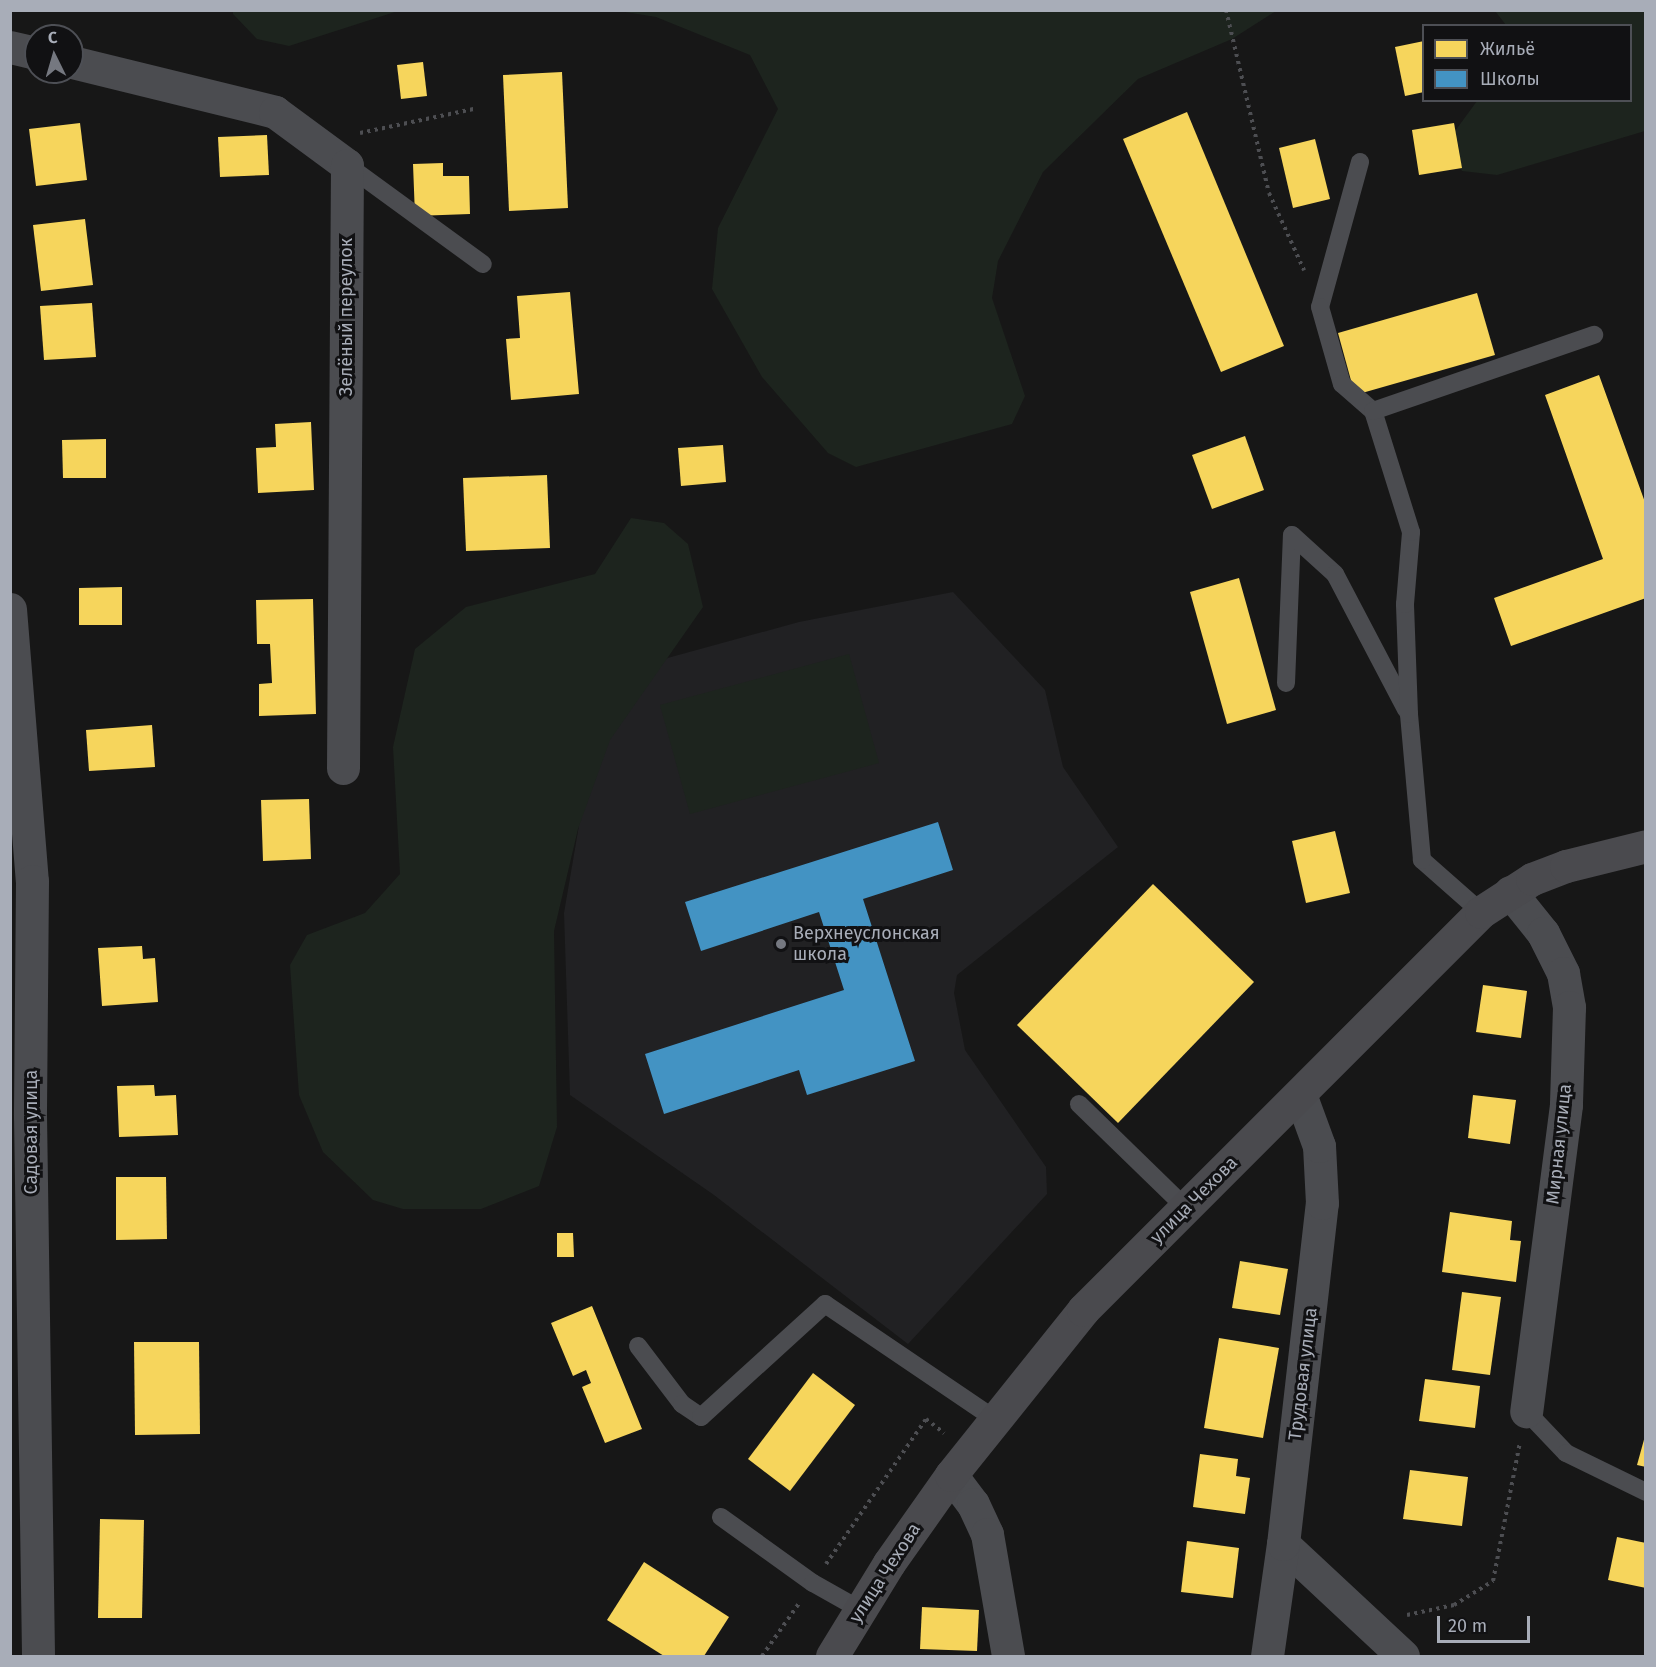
<!DOCTYPE html>
<meta charset="utf-8">
<style>
body{margin:0}
#map{position:relative;width:1656px;height:1667px;overflow:hidden;background:#171717;font-family:"Fira Sans",sans-serif}
div>[style]{position:absolute}
[style*='--x']{left:calc(var(--x)*1px);top:calc(var(--y)*1px);width:calc(var(--w)*1px);rotate:calc(var(--a)*1deg)}
.built>*{inset:0;background:#212123}
.green>*{inset:0;background:#1d241e}
.homes>*{inset:0;background:#f6d55c}
.schools>*{inset:0;background:#4393c3}
.path>*{height:4px;margin-top:-2px;transform-origin:0;background:repeating-linear-gradient(90deg,#4d4e52 0 3px,transparent 0 7.5px)}
.lane>*{height:18px;margin:-9px;padding:0 9px;transform-origin:9px;border-radius:9px;background:#4b4c50}
.street>*{height:33px;margin:-16.5px;padding:0 16.5px;transform-origin:16.5px;border-radius:16.5px;background:#4b4c50}
.secondary>*{height:33px;margin:-16.5px;padding:0 16.5px;transform-origin:16.5px;border-radius:16.5px;background:#4a4a4e}
.dots>*{width:16px;height:16px;translate:-50% -50%;box-sizing:border-box;border:3px solid #111113;border-radius:50%}
span{translate:-50% -50%;white-space:nowrap;text-align:center;line-height:1.15;-webkit-text-stroke:6px #111113;paint-order:stroke}
.street-label{font-size:18px;color:#a8adb8}
.poi-label{font-size:18px;color:#a8adb8}
.left{translate:0 -50%;text-align:left}
.frame{position:absolute;inset:0;border:12px solid #a8adb8;pointer-events:none}
.legend{position:absolute;left:1422px;top:24px;width:210px;height:78px;box-sizing:border-box;background:#111113;border:2px solid #4d4f55;margin:0;padding:8px 10px;list-style:none;font-size:18px;color:#a8adb8}
.legend li{display:flex;align-items:center;gap:12px;height:30px}
.legend b{width:30px;border:2px solid #4d4f55}
.north{position:absolute;left:24px;top:24px;width:60px;height:60px;box-sizing:border-box;background:#111113;border:2px solid #4d4f55;border-radius:50%;rotate:355deg;font-size:16px;font-weight:700;line-height:24px;text-align:center;color:#a8adb8}
.north::after{content:'';display:block;margin:auto;width:21px;height:27px;background:#757880;clip-path:polygon(50% 0,100% 100%,50% 72%,0 100%)}
.scale{position:absolute;left:1437px;top:1616px;width:93px;height:27px;box-sizing:border-box;border:3px solid #a8adb8;border-top:0;padding-left:8px;font-size:18px;line-height:21px;white-space:nowrap;color:#a8adb8;-webkit-text-stroke:4px #111113;paint-order:stroke}
</style>
<div id="map">
<div class="built">
<div style="clip-path:polygon(953px 592px,1045px 690px,1063px 767px,1118px 847px,957px 975px,954px 993px,965px 1050px,1046px 1167px,1047px 1194px,908px 1344px,714px 1195px,570px 1095px,564px 913px,596px 726px,653px 662px,799px 622px)"></div>
</div>
<div class="green">
<div style="clip-path:polygon(233px 11px,233px 10px,398px 11px,289px 46px,257px 39px,233px 14px)"></div>
<div style="clip-path:polygon(619px 11px,1276px 11px,1232px 39px,1138px 79px,1043px 172px,998px 261px,992px 298px,1025px 396px,1012px 424px,856px 467px,828px 453px,762px 377px,712px 289px,718px 228px,778px 109px,750px 55px,656px 17px)"></div>
<div style="clip-path:polygon(1495px 11px,1645px 11px,1645px 131px,1497px 175px,1462px 171px,1447px 142px,1477px 101px,1630px 100px,1630px 26px,1506px 25px)"></div>
<div style="clip-path:polygon(631px 518px,664px 523px,688px 544px,703px 607px,610px 740px,578px 829px,554px 931px,557px 1127px,539px 1186px,481px 1209px,403px 1209px,373px 1200px,323px 1152px,299px 1095px,290px 965px,307px 935px,365px 913px,400px 874px,393px 747px,415px 649px,466px 607px,595px 574px)"></div>
<div style="clip-path:polygon(849px 654px,879px 763px,690px 814px,660px 705px)"></div>
</div>
<div class="homes">
<div style="clip-path:polygon(1424px 41px,1424px 92px,1405px 96px,1395px 47px)"></div>
<div style="clip-path:polygon(423px 62px,427px 96px,401px 99px,397px 65px)"></div>
<div style="clip-path:polygon(562px 72px,568px 208px,509px 211px,503px 75px)"></div>
<div style="clip-path:polygon(1187px 112px,1284px 346px,1221px 372px,1123px 139px)"></div>
<div style="clip-path:polygon(80px 123px,87px 180px,36px 186px,29px 129px)"></div>
<div style="clip-path:polygon(1454px 123px,1462px 168px,1419px 175px,1412px 130px)"></div>
<div style="clip-path:polygon(267px 135px,269px 175px,220px 177px,218px 137px)"></div>
<div style="clip-path:polygon(1315px 139px,1330px 199px,1293px 208px,1279px 148px)"></div>
<div style="clip-path:polygon(443px 163px,443px 176px,469px 176px,470px 214px,415px 216px,413px 164px)"></div>
<div style="clip-path:polygon(85px 219px,93px 285px,41px 291px,33px 225px)"></div>
<div style="clip-path:polygon(570px 292px,579px 394px,511px 400px,506px 339px,520px 338px,517px 296px)"></div>
<div style="clip-path:polygon(1477px 293px,1495px 355px,1355px 395px,1338px 333px)"></div>
<div style="clip-path:polygon(92px 303px,96px 357px,44px 360px,40px 306px)"></div>
<div style="clip-path:polygon(1599px 375px,1646px 505px,1646px 598px,1511px 646px,1494px 598px,1603px 559px,1545px 395px)"></div>
<div style="clip-path:polygon(311px 422px,314px 490px,258px 493px,256px 448px,276px 447px,275px 424px)"></div>
<div style="clip-path:polygon(1245px 436px,1264px 490px,1212px 509px,1192px 455px)"></div>
<div style="clip-path:polygon(106px 439px,106px 478px,63px 478px,62px 440px)"></div>
<div style="clip-path:polygon(723px 445px,726px 482px,681px 486px,678px 448px)"></div>
<div style="clip-path:polygon(547px 475px,550px 548px,466px 551px,463px 478px)"></div>
<div style="clip-path:polygon(1239px 578px,1276px 710px,1227px 724px,1190px 592px)"></div>
<div style="clip-path:polygon(122px 587px,122px 625px,79px 625px,79px 588px)"></div>
<div style="clip-path:polygon(313px 599px,316px 714px,259px 716px,259px 684px,272px 683px,270px 644px,257px 644px,256px 600px)"></div>
<div style="clip-path:polygon(152px 725px,155px 767px,89px 771px,86px 730px)"></div>
<div style="clip-path:polygon(309px 799px,311px 859px,263px 861px,261px 800px)"></div>
<div style="clip-path:polygon(1335px 831px,1350px 893px,1306px 903px,1292px 841px)"></div>
<div style="clip-path:polygon(1153px 884px,1254px 982px,1118px 1123px,1017px 1025px)"></div>
<div style="clip-path:polygon(142px 946px,143px 959px,155px 958px,158px 1002px,102px 1006px,98px 948px)"></div>
<div style="clip-path:polygon(1483px 985px,1527px 991px,1521px 1038px,1476px 1032px)"></div>
<div style="clip-path:polygon(154px 1085px,155px 1096px,176px 1095px,178px 1135px,119px 1137px,117px 1086px)"></div>
<div style="clip-path:polygon(1473px 1095px,1516px 1100px,1510px 1144px,1468px 1138px)"></div>
<div style="clip-path:polygon(116px 1177px,166px 1177px,167px 1239px,116px 1240px)"></div>
<div style="clip-path:polygon(1450px 1212px,1512px 1221px,1510px 1240px,1521px 1241px,1516px 1282px,1442px 1272px)"></div>
<div style="clip-path:polygon(557px 1233px,573px 1233px,574px 1257px,557px 1257px)"></div>
<div style="clip-path:polygon(1240px 1261px,1288px 1269px,1280px 1315px,1232px 1308px)"></div>
<div style="clip-path:polygon(1462px 1292px,1501px 1297px,1490px 1375px,1452px 1370px)"></div>
<div style="clip-path:polygon(592px 1306px,642px 1429px,605px 1443px,582px 1387px,591px 1383px,586px 1370px,573px 1376px,551px 1323px)"></div>
<div style="clip-path:polygon(1219px 1338px,1279px 1348px,1263px 1438px,1204px 1428px)"></div>
<div style="clip-path:polygon(134px 1342px,199px 1342px,200px 1434px,135px 1435px)"></div>
<div style="clip-path:polygon(813px 1373px,855px 1405px,790px 1491px,748px 1459px)"></div>
<div style="clip-path:polygon(1425px 1379px,1480px 1386px,1475px 1428px,1419px 1421px)"></div>
<div style="clip-path:polygon(1645px 1436px,1646px 1436px,1646px 1467px,1637px 1465px)"></div>
<div style="clip-path:polygon(1200px 1454px,1238px 1459px,1236px 1476px,1250px 1478px,1245px 1514px,1193px 1507px)"></div>
<div style="clip-path:polygon(1410px 1470px,1468px 1477px,1462px 1526px,1403px 1519px)"></div>
<div style="clip-path:polygon(100px 1519px,144px 1520px,142px 1618px,98px 1618px)"></div>
<div style="clip-path:polygon(1617px 1537px,1646px 1543px,1646px 1588px,1608px 1580px)"></div>
<div style="clip-path:polygon(1187px 1541px,1239px 1548px,1233px 1598px,1181px 1592px)"></div>
<div style="clip-path:polygon(644px 1562px,729px 1617px,704px 1656px,664px 1656px,607px 1620px)"></div>
<div style="clip-path:polygon(922px 1607px,979px 1610px,977px 1651px,920px 1649px)"></div>
</div>
<div class="schools">
<div style="clip-path:polygon(938px 822px,953px 870px,863px 899px,915px 1061px,807px 1095px,799px 1070px,664px 1114px,645px 1054px,844px 990px,819px 912px,701px 951px,685px 902px)"></div>
</div>
<div class="path">
<div style="--x:1226;--y:10;--w:188;--a:76.8"></div>
<div style="--x:1269;--y:193;--w:85;--a:65.6"></div>
<div style="--x:360;--y:133;--w:116;--a:-11.9"></div>
<div style="--x:826;--y:1564;--w:176;--a:-55.4"></div>
<div style="--x:926;--y:1419;--w:23;--a:38"></div>
<div style="--x:1407;--y:1615;--w:48;--a:-12"></div>
<div style="--x:1454;--y:1605;--w:46;--a:-31.6"></div>
<div style="--x:1493;--y:1581;--w:142;--a:-79"></div>
<div style="--x:762;--y:1656;--w:66;--a:-54.9"></div>
</div>
<div class="lane">
<div style="--x:1360;--y:162;--w:150;--a:105.4"></div>
<div style="--x:1320;--y:307;--w:80;--a:74.1"></div>
<div style="--x:1342;--y:384;--w:41;--a:41.1"></div>
<div style="--x:347;--y:165;--w:168;--a:36.1"></div>
<div style="--x:1286;--y:683;--w:148;--a:-87.7"></div>
<div style="--x:1292;--y:535;--w:58;--a:42.2"></div>
<div style="--x:1335;--y:574;--w:153;--a:62.3"></div>
<div style="--x:1481;--y:912;--w:79;--a:-138.6"></div>
<div style="--x:1422;--y:860;--w:147;--a:-95.1"></div>
<div style="--x:1409;--y:714;--w:110;--a:-92.1"></div>
<div style="--x:1405;--y:604;--w:72;--a:-85.2"></div>
<div style="--x:1411;--y:532;--w:127;--a:-107.4"></div>
<div style="--x:1373;--y:411;--w:234;--a:-19"></div>
<div style="--x:1079;--y:1104;--w:149;--a:44.2"></div>
<div style="--x:638;--y:1346;--w:73;--a:52.8"></div>
<div style="--x:682;--y:1404;--w:23;--a:34"></div>
<div style="--x:701;--y:1417;--w:168;--a:-42.3"></div>
<div style="--x:825;--y:1304;--w:205;--a:34.1"></div>
<div style="--x:1526;--y:1411;--w:58;--a:46.4"></div>
<div style="--x:1566;--y:1453;--w:89;--a:26"></div>
<div style="--x:721;--y:1517;--w:113;--a:35.7"></div>
<div style="--x:813;--y:1583;--w:55;--a:29.4"></div>
</div>
<div class="street">
<div style="--x:10;--y:47;--w:27;--a:13"></div>
<div style="--x:72;--y:62;--w:209;--a:13.8"></div>
<div style="--x:275;--y:112;--w:89;--a:36.4"></div>
<div style="--x:347;--y:165;--w:603;--a:90.38"></div>
<div style="--x:10;--y:609;--w:273;--a:85.4"></div>
<div style="--x:32;--y:881;--w:234;--a:90.5"></div>
<div style="--x:30;--y:1115;--w:541;--a:89.15"></div>
<div style="--x:1510;--y:892;--w:53;--a:51.2"></div>
<div style="--x:1543;--y:933;--w:45;--a:63.4"></div>
<div style="--x:1563;--y:973;--w:35;--a:80"></div>
<div style="--x:1569;--y:1007;--w:98;--a:91.8"></div>
<div style="--x:1566;--y:1105;--w:309;--a:97.4"></div>
<div style="--x:951;--y:1475;--w:36;--a:53"></div>
<div style="--x:973;--y:1504;--w:33;--a:65"></div>
<div style="--x:987;--y:1534;--w:124;--a:80.2"></div>
<div style="--x:1283;--y:1544;--w:164;--a:43"></div>
<div style="--x:1267;--y:1656;--w:113;--a:-81.9"></div>
<div style="--x:1283;--y:1544;--w:343;--a:-83.5"></div>
<div style="--x:1322;--y:1203;--w:57;--a:-93"></div>
<div style="--x:1319;--y:1146;--w:55;--a:-110.1"></div>
</div>
<div class="secondary">
<div style="--x:832;--y:1656;--w:109;--a:-58.5"></div>
<div style="--x:889;--y:1563;--w:108;--a:-54.8"></div>
<div style="--x:951;--y:1475;--w:211;--a:-51.3"></div>
<div style="--x:1083;--y:1310;--w:563;--a:-45"></div>
<div style="--x:1481;--y:912;--w:61;--a:-32.9"></div>
<div style="--x:1532;--y:879;--w:36;--a:-21"></div>
<div style="--x:1566;--y:866;--w:82;--a:-14"></div>
</div>
<div class="dots">
<div style="left:781px;top:944px;background:#757880"></div>
</div>
<div class="street-label">
<span style="left:346px;top:317px;rotate:-90deg">Зелёный переулок</span>
<span style="left:31px;top:1132px;rotate:-90deg">Садовая улица</span>
<span style="left:1559px;top:1144px;rotate:-84deg">Мирная улица</span>
<span style="left:1194px;top:1200px;rotate:-45deg">улица Чехова</span>
<span style="left:1303px;top:1374px;rotate:-83deg">Трудовая улица</span>
<span style="left:885px;top:1573px;rotate:-57deg">улица Чехова</span>
</div>
<div class="poi-label">
<span class="left" style="left:793px;top:944px">Верхнеуслонская<br>школа</span>
</div>
<div class="frame"></div>
<ul class="legend">
<li><b style="height:16px;background:#f6d55c"></b>Жильё</li>
<li><b style="height:16px;background:#4393c3"></b>Школы</li>
</ul>
<div class="north">С</div>
<div class="scale">20 m</div>
</div>
